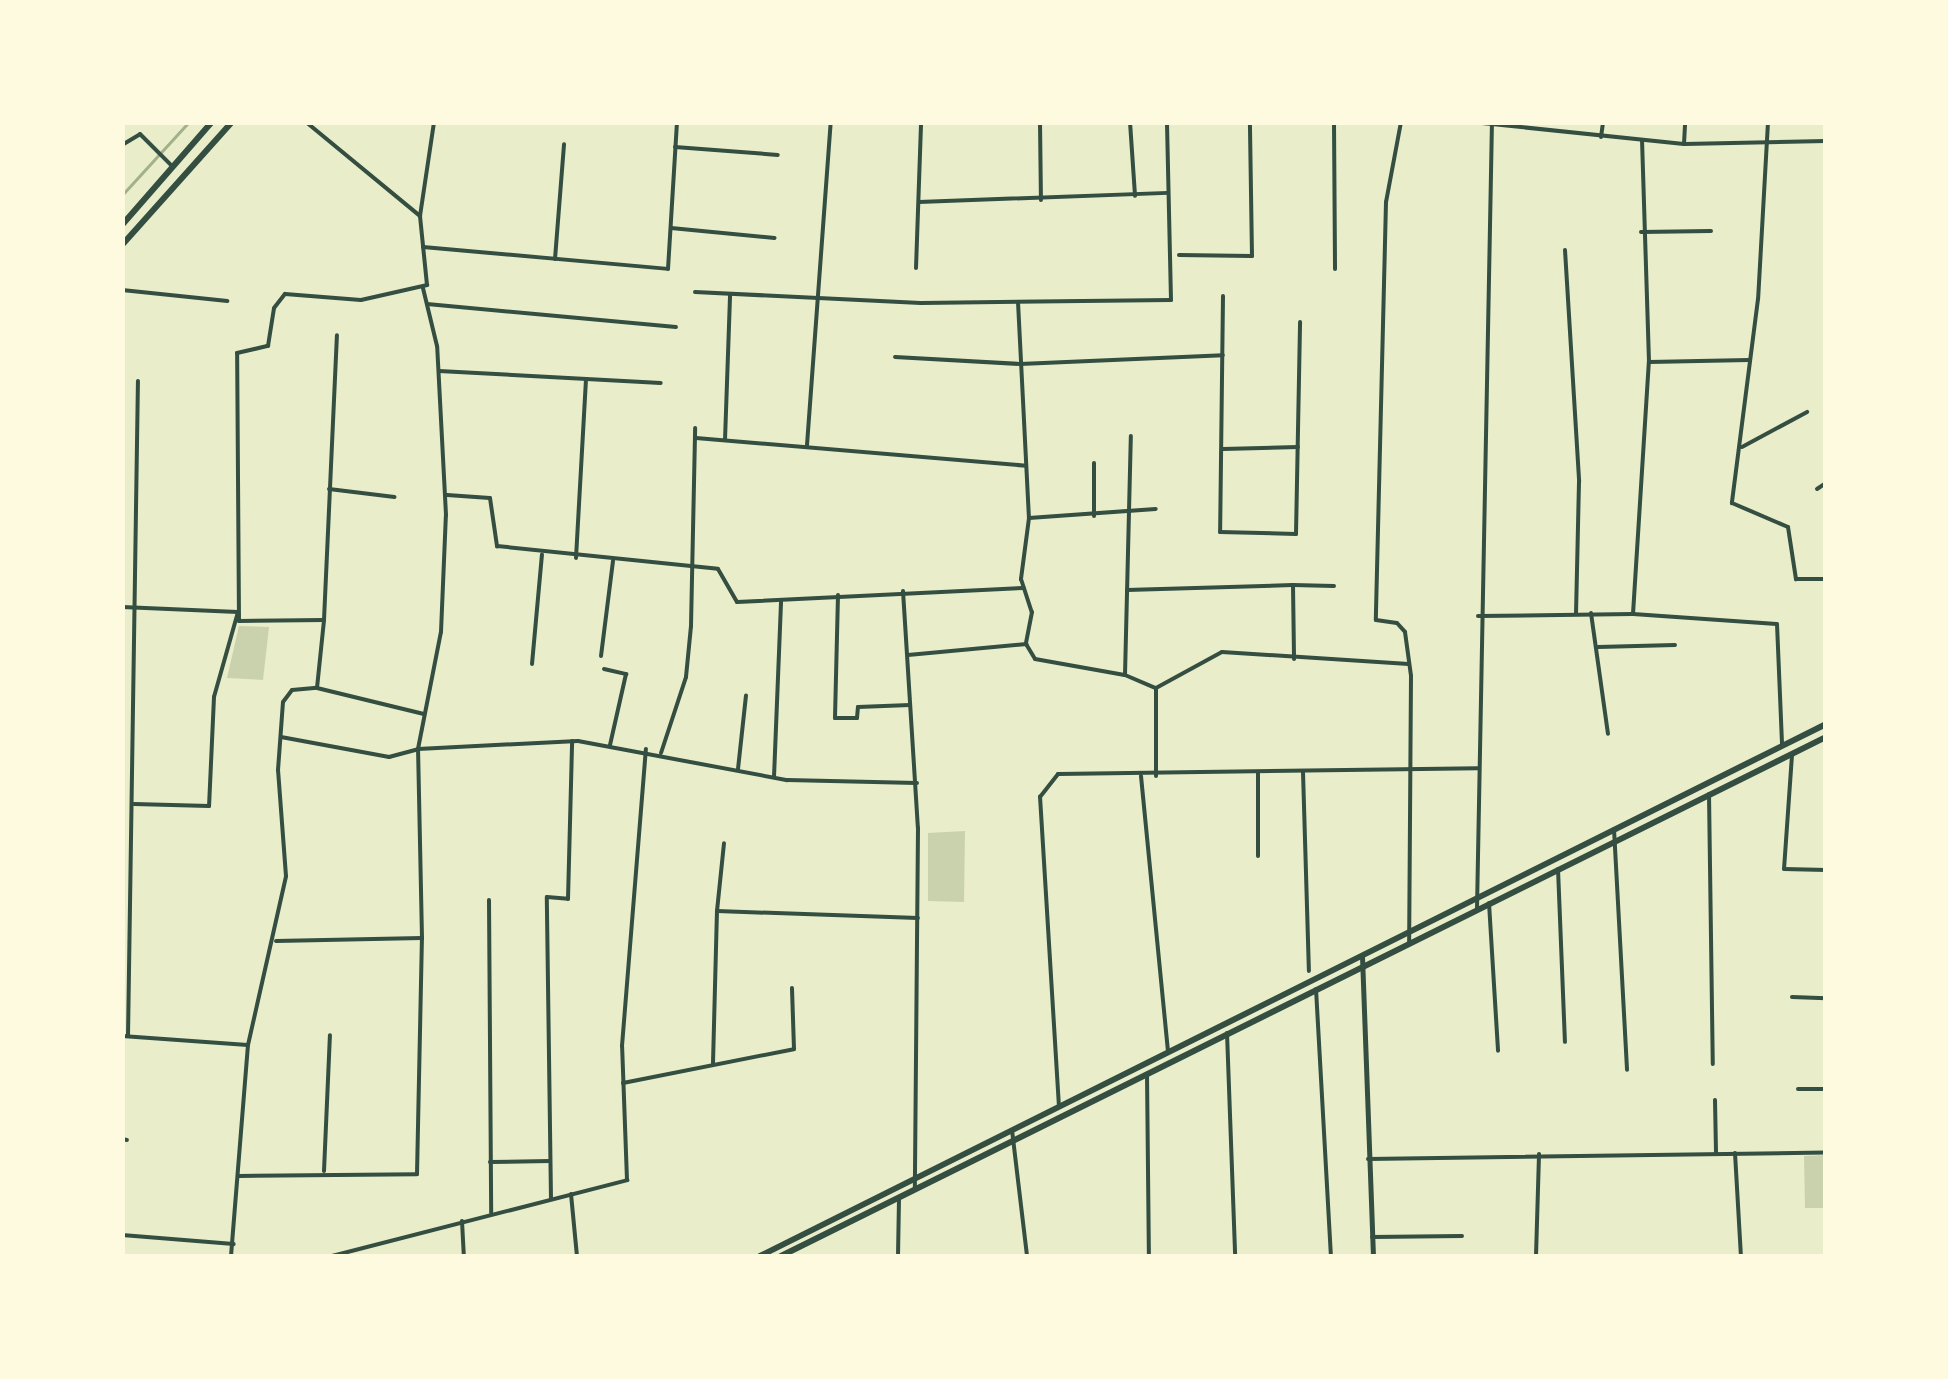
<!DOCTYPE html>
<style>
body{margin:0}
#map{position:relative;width:1948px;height:1379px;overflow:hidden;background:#e9edc9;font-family:"PT Sans Narrow",sans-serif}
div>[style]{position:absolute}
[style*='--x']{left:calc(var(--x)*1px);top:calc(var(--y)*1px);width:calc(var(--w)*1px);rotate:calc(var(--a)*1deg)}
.green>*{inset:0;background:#cad2ad}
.stream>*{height:2.5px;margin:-1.25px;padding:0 1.25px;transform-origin:1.25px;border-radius:1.25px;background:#a3b18a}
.minor>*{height:4px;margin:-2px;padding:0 2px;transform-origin:2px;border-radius:2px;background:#344e41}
.tertiary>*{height:5px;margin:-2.5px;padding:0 2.5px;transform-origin:2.5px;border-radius:2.5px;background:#344e41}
.secondary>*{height:6px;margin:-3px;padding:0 3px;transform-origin:3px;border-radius:3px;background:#344e41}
.primary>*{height:6px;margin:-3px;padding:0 3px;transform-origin:3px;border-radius:3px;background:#344e41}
span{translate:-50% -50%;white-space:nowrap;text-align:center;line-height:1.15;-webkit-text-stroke:8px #fefae0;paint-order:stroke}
.frame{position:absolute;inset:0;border:125px solid #fefae0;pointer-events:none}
</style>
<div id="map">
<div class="green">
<div style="clip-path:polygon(239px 626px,269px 627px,263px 680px,227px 678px)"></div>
<div style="clip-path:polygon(965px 831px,964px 902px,928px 901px,928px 833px)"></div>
<div style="clip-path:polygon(1823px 1155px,1824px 1208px,1805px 1208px,1804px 1156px)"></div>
</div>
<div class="stream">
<div style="--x:122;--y:195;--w:99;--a:-47.5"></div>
</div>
<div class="minor">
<div style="--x:306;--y:122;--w:148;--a:39.5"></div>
<div style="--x:1040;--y:122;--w:78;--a:89.3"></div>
<div style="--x:1130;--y:122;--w:74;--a:86.1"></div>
<div style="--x:1334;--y:122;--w:147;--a:89.6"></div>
<div style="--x:1401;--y:122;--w:81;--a:100.6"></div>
<div style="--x:1386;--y:202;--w:418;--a:91.4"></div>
<div style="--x:1376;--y:620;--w:21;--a:8"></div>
<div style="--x:1397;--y:623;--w:12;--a:48"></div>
<div style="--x:1405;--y:632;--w:44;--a:82.2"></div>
<div style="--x:1411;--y:676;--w:266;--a:90.4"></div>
<div style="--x:1472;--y:122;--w:213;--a:5.9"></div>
<div style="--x:1684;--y:144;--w:142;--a:-1.2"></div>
<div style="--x:1768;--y:122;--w:177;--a:93.2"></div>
<div style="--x:1758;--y:299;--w:206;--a:97.3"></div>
<div style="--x:1732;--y:503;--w:61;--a:23.2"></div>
<div style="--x:1788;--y:527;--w:53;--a:81.3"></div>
<div style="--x:1796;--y:579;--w:30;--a:0"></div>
<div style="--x:1601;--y:137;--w:15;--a:-82"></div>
<div style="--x:1684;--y:144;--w:22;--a:-87"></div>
<div style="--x:122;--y:145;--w:21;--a:-31"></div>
<div style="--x:140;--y:134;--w:44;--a:45"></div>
<div style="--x:675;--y:147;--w:103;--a:4.4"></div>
<div style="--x:919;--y:202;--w:249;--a:-2.1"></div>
<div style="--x:671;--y:228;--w:104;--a:5.5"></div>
<div style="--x:1641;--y:232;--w:70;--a:-0.8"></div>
<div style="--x:423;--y:247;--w:246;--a:5.1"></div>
<div style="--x:668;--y:269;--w:147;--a:-86.5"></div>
<div style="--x:1565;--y:250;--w:232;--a:86.5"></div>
<div style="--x:1579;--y:482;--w:131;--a:91.3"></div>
<div style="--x:1179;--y:255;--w:73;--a:0.8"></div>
<div style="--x:1252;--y:256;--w:134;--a:-90.9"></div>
<div style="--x:555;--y:259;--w:115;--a:-85.5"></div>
<div style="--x:916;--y:268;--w:146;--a:-88"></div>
<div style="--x:122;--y:290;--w:106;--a:6"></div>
<div style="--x:695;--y:292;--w:226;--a:2.8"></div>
<div style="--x:921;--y:303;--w:250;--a:-0.7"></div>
<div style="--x:1171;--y:300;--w:178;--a:-91.3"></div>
<div style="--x:1223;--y:296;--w:236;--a:90.7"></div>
<div style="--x:1220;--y:532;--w:76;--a:1.5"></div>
<div style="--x:1296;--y:534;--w:212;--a:-88.9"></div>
<div style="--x:1018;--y:302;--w:216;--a:87.1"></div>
<div style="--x:1029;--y:518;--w:62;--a:97.5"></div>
<div style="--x:1021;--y:579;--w:35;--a:72"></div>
<div style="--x:1032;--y:612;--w:33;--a:101"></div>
<div style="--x:1026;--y:644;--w:17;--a:59"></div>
<div style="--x:1035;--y:659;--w:91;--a:10.1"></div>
<div style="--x:1125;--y:675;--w:34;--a:23"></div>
<div style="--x:427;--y:304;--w:250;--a:5.3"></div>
<div style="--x:895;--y:357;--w:125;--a:3.2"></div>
<div style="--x:1020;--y:364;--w:203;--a:-2.5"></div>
<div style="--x:1649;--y:362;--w:100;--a:-1.1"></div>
<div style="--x:439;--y:371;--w:222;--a:3.1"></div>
<div style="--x:696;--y:438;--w:331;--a:4.8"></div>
<div style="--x:725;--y:440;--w:146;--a:-88"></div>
<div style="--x:807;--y:445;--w:324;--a:-85.8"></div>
<div style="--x:1742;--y:447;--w:74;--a:-28.3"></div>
<div style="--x:1223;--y:449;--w:75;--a:-1.5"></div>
<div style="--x:1094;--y:463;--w:53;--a:90"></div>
<div style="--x:329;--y:489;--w:66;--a:6.9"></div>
<div style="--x:1817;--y:489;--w:11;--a:-34"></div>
<div style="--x:447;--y:495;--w:43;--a:4"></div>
<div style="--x:490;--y:498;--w:49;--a:81.7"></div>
<div style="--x:497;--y:546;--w:222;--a:5.9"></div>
<div style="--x:718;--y:569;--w:38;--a:60"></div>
<div style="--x:737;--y:602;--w:287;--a:-2.8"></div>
<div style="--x:1029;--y:518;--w:127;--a:-4.1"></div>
<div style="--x:576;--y:558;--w:178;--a:-86.8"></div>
<div style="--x:1293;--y:585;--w:41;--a:1.4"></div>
<div style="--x:1127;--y:590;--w:166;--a:-1.7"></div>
<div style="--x:1293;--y:585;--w:74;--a:89.2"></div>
<div style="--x:903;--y:591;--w:237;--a:86.4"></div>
<div style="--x:918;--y:828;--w:362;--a:90.5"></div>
<div style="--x:838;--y:595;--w:123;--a:91.4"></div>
<div style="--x:835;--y:718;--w:22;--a:0"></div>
<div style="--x:857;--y:718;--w:11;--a:-85"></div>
<div style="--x:858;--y:707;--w:52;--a:-2.2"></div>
<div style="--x:122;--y:607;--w:116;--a:2.5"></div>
<div style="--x:238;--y:612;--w:88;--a:105.8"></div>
<div style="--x:214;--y:697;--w:109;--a:92.6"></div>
<div style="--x:209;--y:806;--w:75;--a:-178.5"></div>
<div style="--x:1591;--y:613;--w:122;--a:82"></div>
<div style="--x:1633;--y:614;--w:144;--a:4"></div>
<div style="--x:1777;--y:624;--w:120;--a:87.6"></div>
<div style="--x:1478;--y:616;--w:155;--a:-0.7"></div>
<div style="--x:1633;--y:614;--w:253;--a:-86.4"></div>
<div style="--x:1649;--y:362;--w:222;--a:-91.8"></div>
<div style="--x:324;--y:620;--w:285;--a:-87.4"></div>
<div style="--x:1598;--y:647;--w:77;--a:-1.5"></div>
<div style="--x:908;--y:655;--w:119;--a:-5.3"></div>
<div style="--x:601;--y:656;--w:96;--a:-82.8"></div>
<div style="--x:532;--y:664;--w:110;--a:-84.8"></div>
<div style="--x:604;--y:669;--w:23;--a:13"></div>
<div style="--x:626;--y:674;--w:73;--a:102.7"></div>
<div style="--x:1125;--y:675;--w:239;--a:-88.6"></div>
<div style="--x:317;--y:688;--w:110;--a:13.7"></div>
<div style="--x:1156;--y:688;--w:75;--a:-28.6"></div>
<div style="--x:1222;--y:652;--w:187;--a:3.7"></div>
<div style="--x:1156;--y:688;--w:88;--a:90"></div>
<div style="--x:281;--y:737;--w:110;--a:10.5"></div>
<div style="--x:389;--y:757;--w:30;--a:-15"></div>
<div style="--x:418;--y:749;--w:160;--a:-2.9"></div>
<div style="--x:578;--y:741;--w:213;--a:10.6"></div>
<div style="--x:787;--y:780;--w:130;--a:1.3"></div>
<div style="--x:661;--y:753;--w:80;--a:-71.8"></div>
<div style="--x:686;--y:677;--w:51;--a:-84.4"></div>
<div style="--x:691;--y:626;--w:198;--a:-88.8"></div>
<div style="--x:1792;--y:755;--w:114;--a:94"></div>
<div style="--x:1784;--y:869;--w:42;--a:1.4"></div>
<div style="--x:738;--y:769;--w:74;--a:-83.8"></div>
<div style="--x:1258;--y:772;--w:84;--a:90"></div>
<div style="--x:1303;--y:772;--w:199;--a:88.3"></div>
<div style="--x:1141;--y:776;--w:275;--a:84.4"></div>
<div style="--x:774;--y:777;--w:175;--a:-87.7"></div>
<div style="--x:1709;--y:794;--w:270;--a:89.2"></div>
<div style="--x:1614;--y:829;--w:241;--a:86.9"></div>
<div style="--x:1558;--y:869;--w:173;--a:87.7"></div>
<div style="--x:489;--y:900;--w:313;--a:89.6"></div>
<div style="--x:1489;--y:903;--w:148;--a:86.5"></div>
<div style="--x:1477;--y:909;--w:787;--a:-88.91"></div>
<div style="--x:717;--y:911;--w:68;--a:-84.1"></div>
<div style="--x:422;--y:938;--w:189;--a:-91.2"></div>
<div style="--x:418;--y:749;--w:119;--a:-78.9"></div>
<div style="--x:441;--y:632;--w:117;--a:-87.6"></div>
<div style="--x:446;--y:515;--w:169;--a:-93"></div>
<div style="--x:437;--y:346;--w:60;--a:-103.6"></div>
<div style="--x:1316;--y:989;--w:267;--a:86.8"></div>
<div style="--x:1792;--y:997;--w:34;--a:2"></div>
<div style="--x:1227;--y:1033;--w:223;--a:87.9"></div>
<div style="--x:122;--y:1036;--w:126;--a:4.1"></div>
<div style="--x:128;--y:1036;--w:655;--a:-89.13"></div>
<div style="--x:713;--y:1063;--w:152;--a:-88.5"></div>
<div style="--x:717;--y:911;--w:201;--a:2"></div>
<div style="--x:1147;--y:1074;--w:182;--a:89.4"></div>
<div style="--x:623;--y:1083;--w:174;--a:-11.2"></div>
<div style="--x:794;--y:1049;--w:61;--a:-91.9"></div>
<div style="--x:1798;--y:1089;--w:28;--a:0"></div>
<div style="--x:1715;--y:1100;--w:53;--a:88.9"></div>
<div style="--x:1059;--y:1107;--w:311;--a:-93.5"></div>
<div style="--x:1040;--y:797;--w:29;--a:-52"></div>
<div style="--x:1058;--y:774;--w:420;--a:-0.8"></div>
<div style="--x:1012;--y:1130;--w:127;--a:83.2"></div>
<div style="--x:122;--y:1139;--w:5;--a:11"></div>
<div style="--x:1735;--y:1153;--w:103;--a:86.7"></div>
<div style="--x:1368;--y:1159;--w:458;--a:-0.8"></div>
<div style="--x:490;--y:1162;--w:60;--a:-1"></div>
<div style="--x:324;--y:1171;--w:136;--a:-87.5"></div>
<div style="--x:239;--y:1176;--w:178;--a:-0.6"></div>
<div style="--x:417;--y:1174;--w:236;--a:-88.8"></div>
<div style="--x:422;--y:938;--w:146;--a:178.8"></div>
<div style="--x:571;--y:1194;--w:62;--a:84.5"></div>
<div style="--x:551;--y:1199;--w:302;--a:-90.8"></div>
<div style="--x:547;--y:897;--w:21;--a:5"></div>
<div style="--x:568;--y:899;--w:158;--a:-88.5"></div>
<div style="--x:462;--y:1221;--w:35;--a:87"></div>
<div style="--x:122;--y:1235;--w:112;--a:4.6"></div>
<div style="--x:1372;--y:1237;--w:90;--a:-0.6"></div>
<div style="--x:231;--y:1256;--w:212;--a:-85.4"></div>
<div style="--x:248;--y:1045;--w:173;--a:-77.3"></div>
<div style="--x:286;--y:876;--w:106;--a:-94.3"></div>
<div style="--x:278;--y:770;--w:68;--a:-85.8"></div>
<div style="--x:283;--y:702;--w:15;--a:-53"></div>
<div style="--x:292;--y:690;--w:25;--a:-5"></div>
<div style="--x:317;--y:688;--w:68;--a:-84.1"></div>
<div style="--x:324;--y:620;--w:85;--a:179.3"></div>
<div style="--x:239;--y:621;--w:268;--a:-90.4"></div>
<div style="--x:237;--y:353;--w:32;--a:-13"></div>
<div style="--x:268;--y:346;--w:38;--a:-81"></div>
<div style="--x:274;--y:308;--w:18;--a:-52"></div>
<div style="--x:285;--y:294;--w:76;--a:4.5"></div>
<div style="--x:361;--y:300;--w:68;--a:-12.8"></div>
<div style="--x:427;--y:285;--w:69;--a:-95.8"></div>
<div style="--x:420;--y:216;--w:95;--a:-81.5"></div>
<div style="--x:332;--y:1256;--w:305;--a:-14.4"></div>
<div style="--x:627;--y:1180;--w:134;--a:-92.1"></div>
<div style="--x:622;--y:1046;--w:298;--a:-85.4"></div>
<div style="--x:898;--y:1256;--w:58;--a:-89"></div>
<div style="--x:1536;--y:1256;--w:102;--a:-88.3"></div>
</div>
<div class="tertiary">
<div style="--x:1362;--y:956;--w:300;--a:87.9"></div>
</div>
<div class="secondary">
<div style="--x:760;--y:1256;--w:1191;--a:-26.52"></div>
<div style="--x:781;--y:1256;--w:1167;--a:-26.41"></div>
</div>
<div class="primary">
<div style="--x:122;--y:225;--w:137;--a:-48.9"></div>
<div style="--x:122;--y:245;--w:165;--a:-48.2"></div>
</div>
<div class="frame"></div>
</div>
